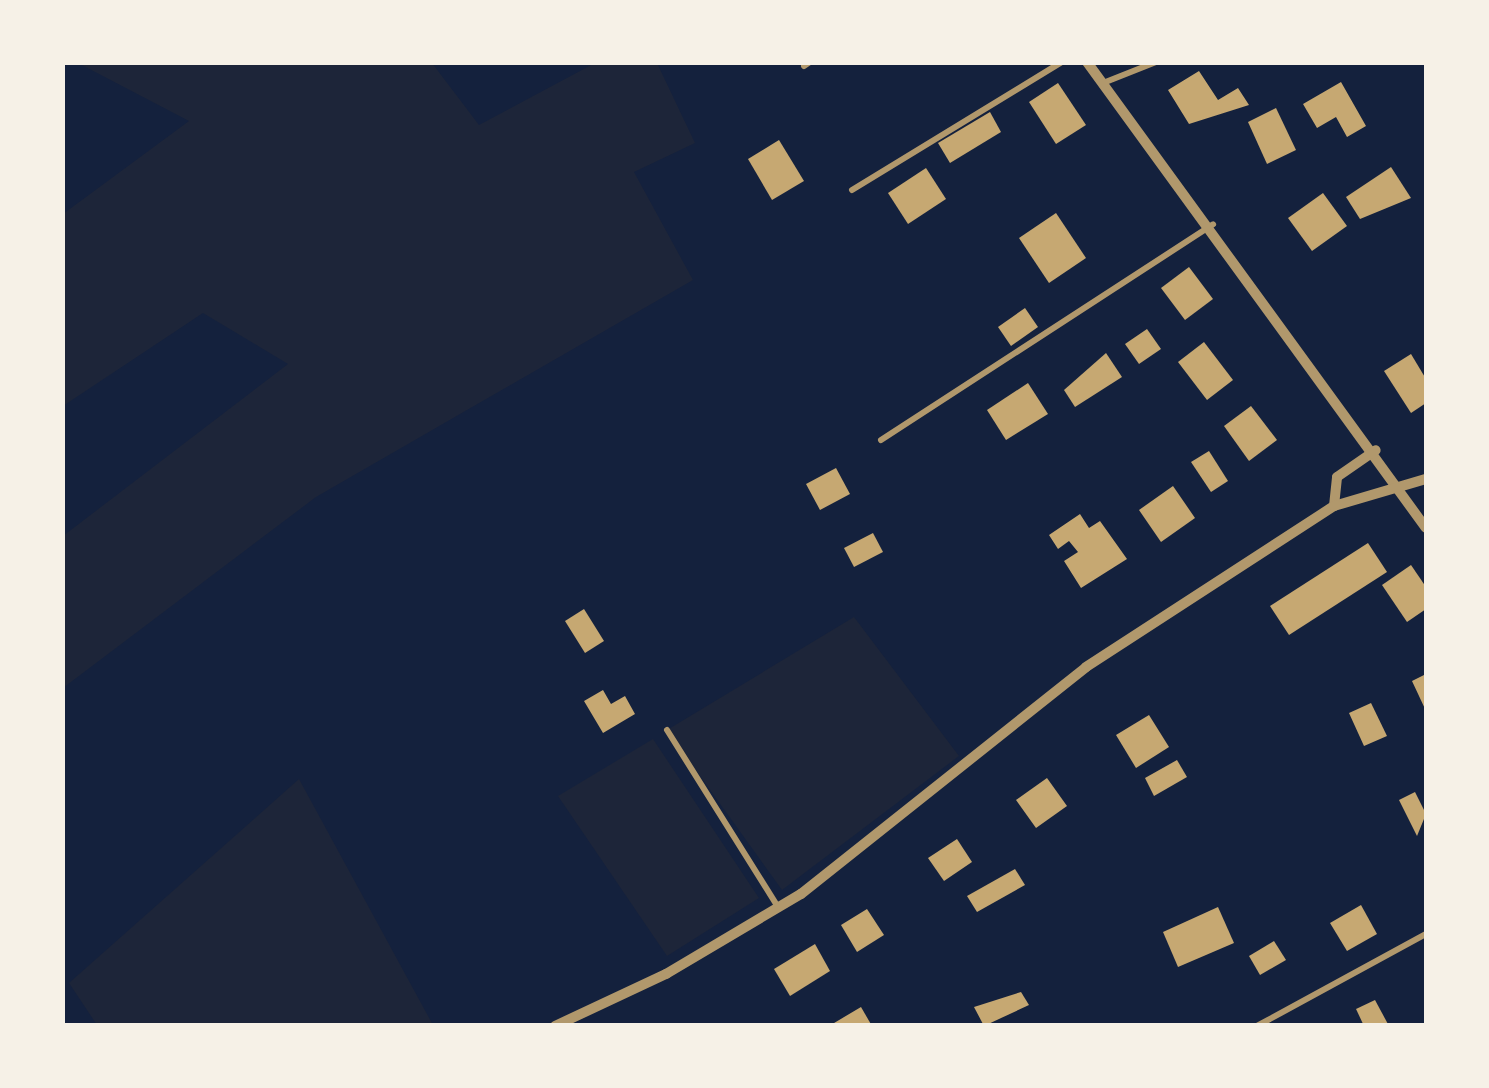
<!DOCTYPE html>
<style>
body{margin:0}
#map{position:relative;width:1489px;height:1088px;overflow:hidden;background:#14213d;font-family:Mulish,sans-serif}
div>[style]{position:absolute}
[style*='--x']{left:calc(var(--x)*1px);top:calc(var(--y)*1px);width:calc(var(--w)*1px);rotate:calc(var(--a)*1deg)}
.green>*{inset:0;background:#1d2539}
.building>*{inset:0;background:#c6a872}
.service>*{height:6px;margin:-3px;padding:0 3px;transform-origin:3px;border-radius:3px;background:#b1986c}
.minor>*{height:10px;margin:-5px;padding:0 5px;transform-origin:5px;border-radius:5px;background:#b1986c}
span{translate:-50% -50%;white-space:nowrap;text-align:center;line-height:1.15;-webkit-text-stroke:8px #f6f1e7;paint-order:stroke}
.frame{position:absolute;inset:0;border:65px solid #f6f1e7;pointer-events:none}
</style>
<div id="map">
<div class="green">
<div style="clip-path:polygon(78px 63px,432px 63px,479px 125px,595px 63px,657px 63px,695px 143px,634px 172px,693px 280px,316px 497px,63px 688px,63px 536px,288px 364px,203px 313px,63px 406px,63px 214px,189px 121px)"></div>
<div style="clip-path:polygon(854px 617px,959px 756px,782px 890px,667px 730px)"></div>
<div style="clip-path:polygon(653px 739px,759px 898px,667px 956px,558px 796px)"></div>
<div style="clip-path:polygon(299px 779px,433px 1025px,97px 1025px,69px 983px)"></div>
</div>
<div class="building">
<div style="clip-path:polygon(1199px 71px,1218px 100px,1238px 88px,1249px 105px,1189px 124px,1168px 90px)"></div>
<div style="clip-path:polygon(1341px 82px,1366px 126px,1347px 137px,1336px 117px,1317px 128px,1303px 104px)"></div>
<div style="clip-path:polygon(1058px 83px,1086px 125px,1056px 144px,1029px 102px)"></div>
<div style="clip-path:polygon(1276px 108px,1296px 150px,1267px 164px,1248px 122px)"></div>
<div style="clip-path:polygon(990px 112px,1001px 132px,950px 163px,938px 143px)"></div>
<div style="clip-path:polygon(779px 140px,804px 181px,772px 200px,748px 159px)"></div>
<div style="clip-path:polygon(1391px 167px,1411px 198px,1360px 219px,1346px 197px)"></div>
<div style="clip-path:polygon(926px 168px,946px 199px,908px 224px,888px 193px)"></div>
<div style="clip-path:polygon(1323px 193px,1347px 226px,1312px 251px,1288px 218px)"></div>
<div style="clip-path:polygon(1056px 213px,1086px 258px,1049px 283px,1019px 238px)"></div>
<div style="clip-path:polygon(1189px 267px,1213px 299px,1185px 320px,1161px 288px)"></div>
<div style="clip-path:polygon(1025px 308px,1038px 327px,1011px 346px,998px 327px)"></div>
<div style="clip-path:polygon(1147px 329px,1161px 349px,1139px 364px,1125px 344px)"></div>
<div style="clip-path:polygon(1204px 342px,1233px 380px,1207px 400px,1178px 362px)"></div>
<div style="clip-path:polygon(1106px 353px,1122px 377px,1075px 407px,1064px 390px)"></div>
<div style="clip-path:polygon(1411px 354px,1426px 379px,1426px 403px,1411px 413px,1384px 371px)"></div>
<div style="clip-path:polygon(1028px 383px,1048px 414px,1006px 440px,987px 410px)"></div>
<div style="clip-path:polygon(1251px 406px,1277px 440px,1249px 461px,1224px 426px)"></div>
<div style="clip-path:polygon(1209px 451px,1228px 481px,1211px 492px,1191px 462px)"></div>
<div style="clip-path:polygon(836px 468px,850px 494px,820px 510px,806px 484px)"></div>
<div style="clip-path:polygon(1173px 486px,1195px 518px,1161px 542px,1139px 510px)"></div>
<div style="clip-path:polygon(1080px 514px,1089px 528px,1100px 521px,1127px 559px,1081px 588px,1064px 561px,1078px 552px,1069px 541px,1058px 549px,1049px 535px)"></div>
<div style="clip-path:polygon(873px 533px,883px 552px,854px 567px,844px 548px)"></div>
<div style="clip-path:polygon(1368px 543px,1387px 572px,1289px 635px,1270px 606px)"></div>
<div style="clip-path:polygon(1411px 565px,1426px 587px,1426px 609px,1407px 622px,1382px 585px)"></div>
<div style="clip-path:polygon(584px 609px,604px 641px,585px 653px,565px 621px)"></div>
<div style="clip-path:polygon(1426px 674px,1426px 711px,1412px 681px)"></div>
<div style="clip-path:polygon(603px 690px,611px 704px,625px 696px,635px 714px,603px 733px,584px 701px)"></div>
<div style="clip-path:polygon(1371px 703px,1387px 736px,1364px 746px,1349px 713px)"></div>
<div style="clip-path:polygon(1149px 715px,1169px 747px,1136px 768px,1116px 735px)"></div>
<div style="clip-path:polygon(1177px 760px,1187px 777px,1154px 796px,1145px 778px)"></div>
<div style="clip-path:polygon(1047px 778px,1067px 806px,1036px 828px,1016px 800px)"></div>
<div style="clip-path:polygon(1415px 792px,1426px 814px,1417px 836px,1399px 800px)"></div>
<div style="clip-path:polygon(957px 839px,972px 862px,944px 881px,928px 858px)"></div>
<div style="clip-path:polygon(1015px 869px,1025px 885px,977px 912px,967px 896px)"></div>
<div style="clip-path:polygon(1361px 905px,1377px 934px,1347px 951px,1330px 923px)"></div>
<div style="clip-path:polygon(1218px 907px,1234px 943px,1178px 967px,1163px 932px)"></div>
<div style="clip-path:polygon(867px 909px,884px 935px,857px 952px,841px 925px)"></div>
<div style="clip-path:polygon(1274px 941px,1286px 960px,1260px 975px,1249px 956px)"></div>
<div style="clip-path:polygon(815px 944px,830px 971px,790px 996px,774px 969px)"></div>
<div style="clip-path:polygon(1021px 992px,1029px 1005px,984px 1026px,974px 1007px)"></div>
<div style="clip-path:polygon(1375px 1000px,1389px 1026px,1364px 1026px,1356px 1009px)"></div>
<div style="clip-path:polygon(861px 1007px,872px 1026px,829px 1026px)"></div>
</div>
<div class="service">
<div style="--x:804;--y:66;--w:7;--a:-34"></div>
<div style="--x:1103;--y:83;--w:57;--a:-21.6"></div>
<div style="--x:852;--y:190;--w:246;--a:-31.4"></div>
<div style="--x:881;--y:440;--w:396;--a:-33"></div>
<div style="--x:667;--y:730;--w:209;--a:57.9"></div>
<div style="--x:1257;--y:1026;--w:192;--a:-28.6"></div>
</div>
<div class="minor">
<div style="--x:1087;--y:62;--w:576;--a:53.97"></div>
<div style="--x:1334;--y:506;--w:29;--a:-84"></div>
<div style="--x:1337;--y:477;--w:47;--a:-34.7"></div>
<div style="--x:555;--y:1026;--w:123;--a:-25.1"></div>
<div style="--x:666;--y:974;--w:157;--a:-30.7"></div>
<div style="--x:801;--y:894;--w:364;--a:-38.5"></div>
<div style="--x:1086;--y:667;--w:296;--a:-33"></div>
<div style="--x:1334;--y:506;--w:96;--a:-16.4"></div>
</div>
<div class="frame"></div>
</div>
